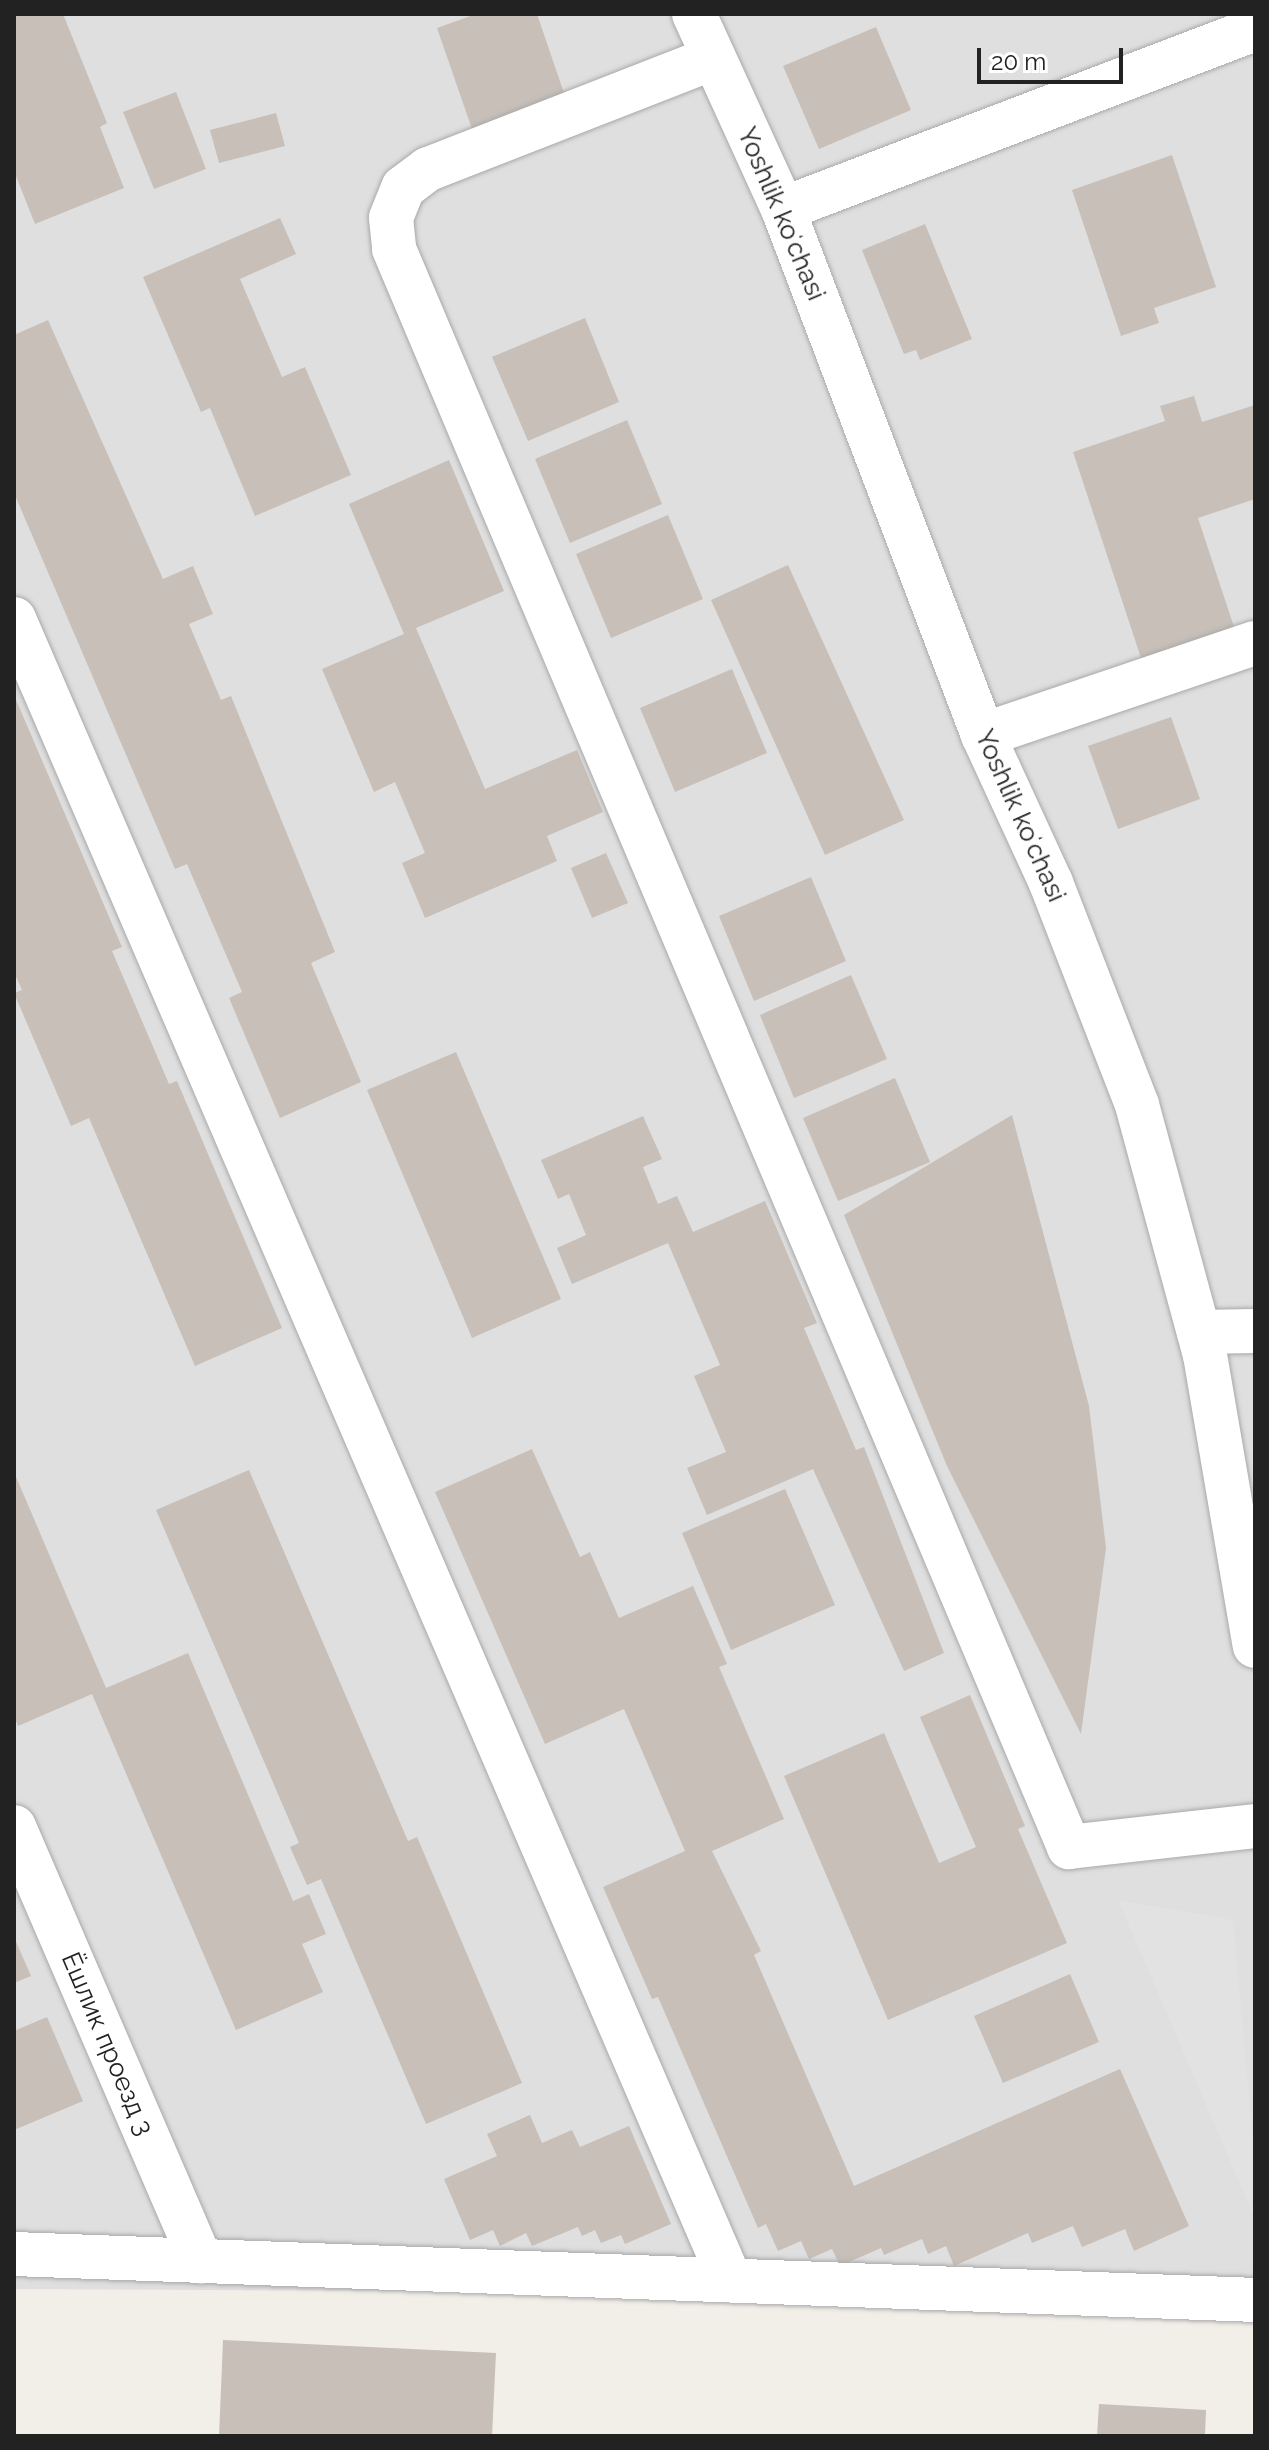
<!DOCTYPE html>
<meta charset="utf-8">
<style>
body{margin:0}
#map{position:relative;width:1269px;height:2450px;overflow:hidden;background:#f2efe9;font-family:Raleway,sans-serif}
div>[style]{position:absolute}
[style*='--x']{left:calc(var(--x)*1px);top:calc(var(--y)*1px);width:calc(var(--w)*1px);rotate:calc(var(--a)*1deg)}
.residential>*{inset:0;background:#e0dfdf}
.parking>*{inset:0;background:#e2e2e2}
.building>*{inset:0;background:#c7bfb8}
.roads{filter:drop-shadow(0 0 2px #a9a9a9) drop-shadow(0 0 2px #a9a9a9)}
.minor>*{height:44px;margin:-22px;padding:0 22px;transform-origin:22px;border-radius:22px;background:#fff}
span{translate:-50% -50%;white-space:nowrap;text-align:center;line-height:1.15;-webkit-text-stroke:8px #fff;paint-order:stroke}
.street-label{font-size:26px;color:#222}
.frame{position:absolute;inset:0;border:16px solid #222;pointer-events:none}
.scale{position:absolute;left:977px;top:48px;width:146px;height:36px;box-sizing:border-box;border:4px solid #222;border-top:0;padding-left:10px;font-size:24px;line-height:28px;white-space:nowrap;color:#222;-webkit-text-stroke:6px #fff;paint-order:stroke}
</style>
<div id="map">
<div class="residential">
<div style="clip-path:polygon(14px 14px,1255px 14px,1255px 2295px,14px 2289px)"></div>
</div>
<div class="parking">
<div style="clip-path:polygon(1118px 1900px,1233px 1920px,1255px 2161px,1255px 2219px)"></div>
</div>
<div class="building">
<div style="clip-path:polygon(14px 14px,63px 14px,107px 123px,100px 127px,124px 188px,35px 224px,14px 171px)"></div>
<div style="clip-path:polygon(476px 14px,537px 14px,565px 96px,472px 129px,437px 28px)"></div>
<div style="clip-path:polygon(876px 27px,911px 110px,819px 149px,783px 66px)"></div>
<div style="clip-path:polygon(176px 92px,206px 169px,154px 189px,123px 112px)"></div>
<div style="clip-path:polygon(276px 113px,285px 146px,219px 163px,210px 130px)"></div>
<div style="clip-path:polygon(1172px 155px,1216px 287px,1154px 308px,1159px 323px,1121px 336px,1072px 190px)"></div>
<div style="clip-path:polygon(280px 218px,296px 254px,240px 279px,282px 377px,305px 367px,351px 475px,255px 516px,210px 408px,201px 412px,143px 277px)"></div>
<div style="clip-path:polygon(925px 224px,972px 339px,920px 360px,916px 350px,904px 354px,862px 250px)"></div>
<div style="clip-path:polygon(585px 318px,619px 402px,528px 441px,492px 357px)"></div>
<div style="clip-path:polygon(48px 320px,163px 579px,193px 566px,213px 614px,189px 624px,221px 700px,231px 696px,335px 952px,311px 963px,361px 1082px,280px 1118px,229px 998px,242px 992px,187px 864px,175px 869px,14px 493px,14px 335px)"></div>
<div style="clip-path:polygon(1194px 396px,1202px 422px,1255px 405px,1255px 499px,1198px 518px,1234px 627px,1141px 658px,1073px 452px,1165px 421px,1160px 406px)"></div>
<div style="clip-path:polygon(627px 420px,662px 504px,570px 543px,535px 459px)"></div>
<div style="clip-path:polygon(449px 460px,504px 591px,416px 628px,485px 789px,577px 750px,603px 812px,547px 836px,557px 861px,425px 918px,402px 863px,425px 853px,395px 782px,374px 792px,322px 669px,404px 634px,349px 504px)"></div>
<div style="clip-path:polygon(668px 515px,703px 599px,611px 638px,576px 554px)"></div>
<div style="clip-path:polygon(788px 565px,904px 820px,825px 855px,711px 600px)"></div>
<div style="clip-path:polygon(732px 669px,767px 753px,675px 792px,640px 708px)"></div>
<div style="clip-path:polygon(14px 695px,122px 947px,112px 951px,169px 1084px,177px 1081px,282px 1328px,195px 1366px,89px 1118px,71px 1126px,14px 993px,22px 990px,14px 972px)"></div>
<div style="clip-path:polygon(1171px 717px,1200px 799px,1118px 829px,1088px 746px)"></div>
<div style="clip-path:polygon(606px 853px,628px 903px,592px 918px,571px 868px)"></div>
<div style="clip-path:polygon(811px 877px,846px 961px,754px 1001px,719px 916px)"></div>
<div style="clip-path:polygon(851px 975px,887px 1059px,794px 1098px,760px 1015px)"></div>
<div style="clip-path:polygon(456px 1052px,561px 1299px,472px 1338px,367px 1090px)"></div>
<div style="clip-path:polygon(895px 1078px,930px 1162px,838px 1201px,803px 1118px)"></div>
<div style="clip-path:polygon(1012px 1115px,1089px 1406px,1106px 1548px,1081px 1734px,947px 1466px,844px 1215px)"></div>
<div style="clip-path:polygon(643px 1116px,662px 1159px,643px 1167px,658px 1204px,677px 1196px,693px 1232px,765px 1201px,817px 1323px,804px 1328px,856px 1450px,864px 1447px,944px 1653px,904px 1671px,813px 1469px,707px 1515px,687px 1468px,726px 1452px,694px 1376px,720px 1365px,668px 1243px,572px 1284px,557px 1248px,586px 1235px,569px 1194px,558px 1199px,541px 1160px)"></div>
<div style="clip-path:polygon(532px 1449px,580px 1557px,590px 1552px,619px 1618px,693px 1586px,727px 1664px,719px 1667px,784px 1819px,712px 1851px,761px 1951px,754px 1955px,854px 2186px,1120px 2069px,1189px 2226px,1134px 2251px,1125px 2229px,1082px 2247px,1073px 2226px,1032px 2243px,1028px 2233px,954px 2266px,946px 2246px,928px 2254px,922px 2239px,884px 2255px,881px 2248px,840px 2266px,832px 2249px,809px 2259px,801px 2241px,778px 2251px,766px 2224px,758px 2228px,658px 1997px,652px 1999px,603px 1887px,685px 1851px,624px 1709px,545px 1744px,435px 1492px)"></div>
<div style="clip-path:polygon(249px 1470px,408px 1841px,417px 1837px,522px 2083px,426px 2124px,321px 1879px,307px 1885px,290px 1847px,299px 1843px,156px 1510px)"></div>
<div style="clip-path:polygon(14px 1472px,106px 1688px,188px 1653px,293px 1901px,309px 1894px,326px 1934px,302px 1944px,323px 1992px,236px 2030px,92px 1694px,18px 1726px,14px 1716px)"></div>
<div style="clip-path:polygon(785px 1489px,835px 1605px,731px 1650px,682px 1533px)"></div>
<div style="clip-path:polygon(970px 1695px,1025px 1826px,1018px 1829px,1067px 1943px,888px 2020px,784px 1776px,884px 1733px,939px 1863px,976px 1847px,920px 1717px)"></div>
<div style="clip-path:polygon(14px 1937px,31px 1976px,14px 1983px)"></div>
<div style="clip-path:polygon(1070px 1974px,1099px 2042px,1003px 2083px,974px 2016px)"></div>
<div style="clip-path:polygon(47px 2017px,83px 2101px,14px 2130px,14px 2031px)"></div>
<div style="clip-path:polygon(530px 2115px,542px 2143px,572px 2130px,580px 2147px,629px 2126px,671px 2224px,625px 2244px,621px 2235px,601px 2243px,595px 2230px,582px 2236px,578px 2227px,532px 2246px,526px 2233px,500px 2246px,493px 2230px,470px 2240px,444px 2179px,497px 2156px,487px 2134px)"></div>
<div style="clip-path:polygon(223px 2340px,496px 2353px,492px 2436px,219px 2436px)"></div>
<div style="clip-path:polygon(1099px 2404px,1206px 2410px,1205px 2436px,1097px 2436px)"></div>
</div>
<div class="roads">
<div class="minor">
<div style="--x:694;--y:14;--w:214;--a:65.5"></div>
<div style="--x:783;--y:209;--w:563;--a:69.18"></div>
<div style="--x:983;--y:735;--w:163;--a:65.3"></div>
<div style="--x:1051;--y:883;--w:238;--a:68.8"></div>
<div style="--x:1137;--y:1105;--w:259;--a:74.8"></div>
<div style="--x:1205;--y:1355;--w:295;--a:80.3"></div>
<div style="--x:713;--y:58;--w:306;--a:158.7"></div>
<div style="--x:428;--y:169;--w:31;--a:143"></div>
<div style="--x:403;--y:188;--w:32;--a:112"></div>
<div style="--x:391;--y:218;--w:31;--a:84"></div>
<div style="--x:394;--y:249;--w:1735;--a:67.1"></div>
<div style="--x:1069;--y:1847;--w:187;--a:-6.4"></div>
<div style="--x:783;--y:209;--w:505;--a:-20.87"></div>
<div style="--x:14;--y:619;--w:1809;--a:66.68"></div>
<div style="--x:983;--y:735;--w:287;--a:-18.7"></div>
<div style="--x:1199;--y:1332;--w:56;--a:-1"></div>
<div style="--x:14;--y:1827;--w:473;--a:66.7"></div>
<div style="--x:14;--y:2254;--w:1242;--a:2.12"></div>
</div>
</div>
<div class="street-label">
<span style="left:781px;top:214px;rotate:67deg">Yoshlik koʻchasi</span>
<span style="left:1020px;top:816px;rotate:66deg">Yoshlik koʻchasi</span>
<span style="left:107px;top:2044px;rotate:67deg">Ёшлик проезд 3</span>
</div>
<div class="frame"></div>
<div class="scale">20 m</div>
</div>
